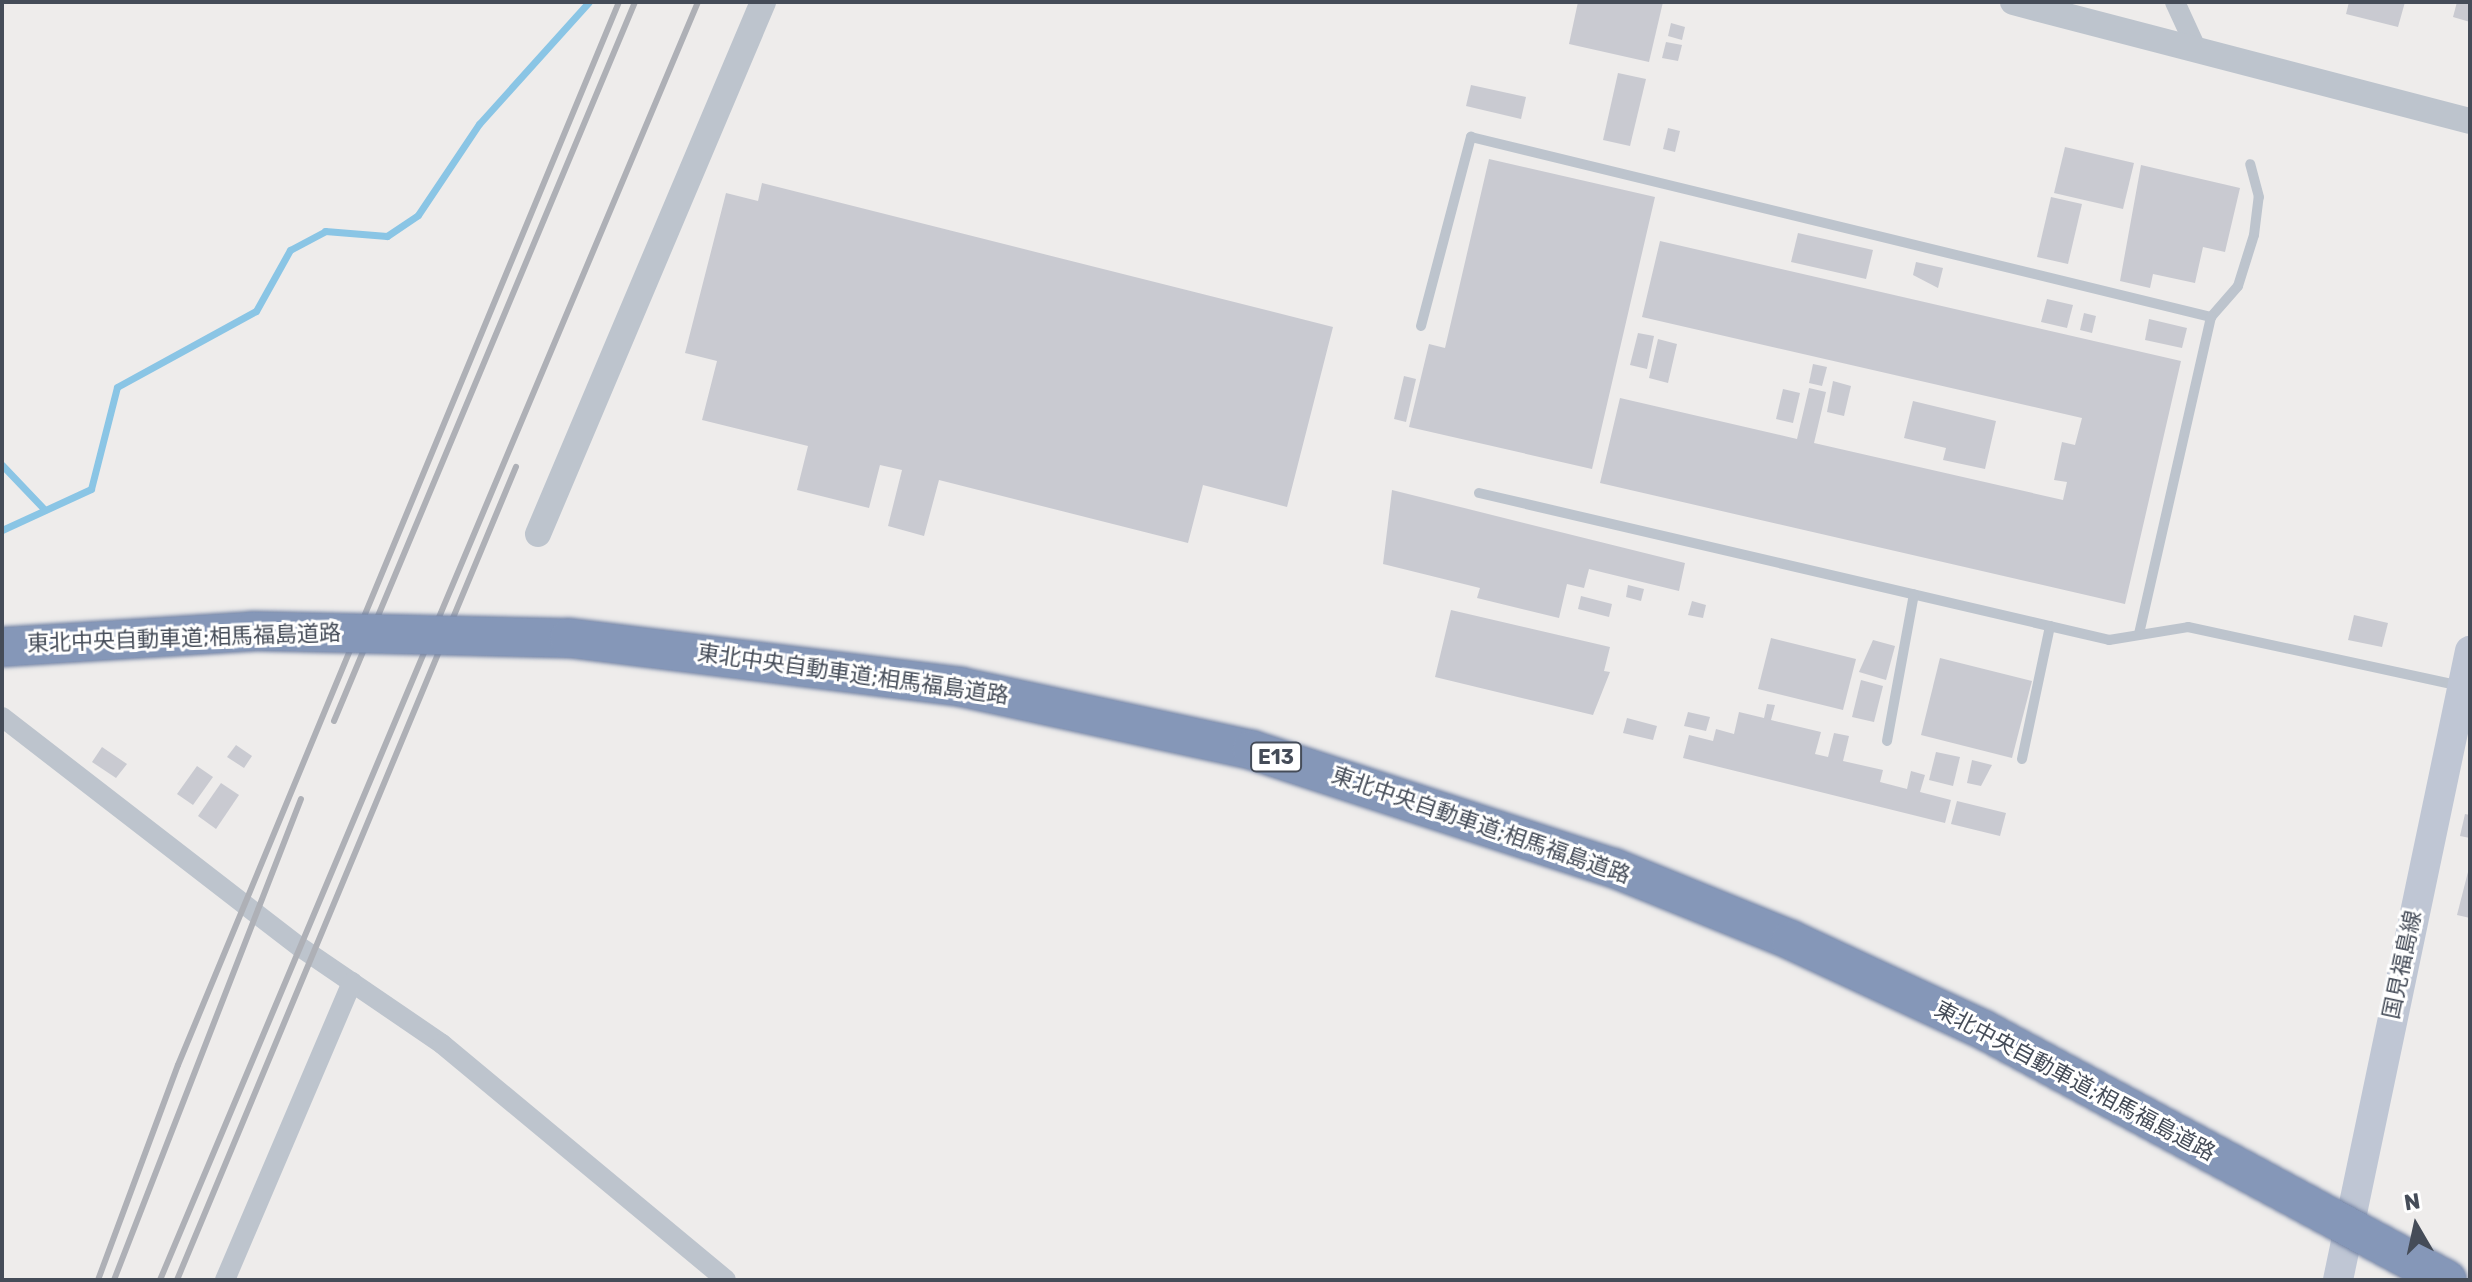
<!DOCTYPE html>
<meta charset="utf-8">
<style>
body{margin:0}
#map{position:relative;width:2472px;height:1282px;overflow:hidden;background:#eeeceb;font-family:Rubik,"Noto Sans JP",sans-serif}
div>[style]{position:absolute}
[style*='--x']{left:calc(var(--x)*1px);top:calc(var(--y)*1px);width:calc(var(--w)*1px);rotate:calc(var(--a)*1deg)}
.stream>*{height:7px;margin:-3.5px;padding:0 3.5px;transform-origin:3.5px;border-radius:3.5px;background:#8ac5e5}
.building>*{inset:0;background:#c9cad1}
.service>*{height:10px;margin:-5px;padding:0 5px;transform-origin:5px;border-radius:5px;background:#bdc4cd}
.minor>*{height:20px;margin:-10px;padding:0 10px;transform-origin:10px;border-radius:10px;background:#bdc4cd}
.tertiary>*{height:26px;margin:-13px;padding:0 13px;transform-origin:13px;border-radius:13px;background:#bdc4cd}
.secondary>*{height:30px;margin:-15px;padding:0 15px;transform-origin:15px;border-radius:15px;background:#bfc6d4}
.rail>*{height:6px;margin:-3px;padding:0 3px;transform-origin:3px;border-radius:3px;background:#aeb0b6}
.bridges{filter:drop-shadow(0 0 2px #7182a4) drop-shadow(0 0 2px #7182a4)}
.motorway-bridge>*{height:38px;margin:-19px;padding:0 19px;transform-origin:19px;border-radius:19px;background:#8597b8}
span{translate:-50% -50%;white-space:nowrap;text-align:center;line-height:1.15;-webkit-text-stroke:6px #fff;paint-order:stroke}
.shield-label span{padding:2px 6px;background:#fff;border:2px solid;border-radius:6px;-webkit-text-stroke-width:0}
.shield-label{font-size:20px;color:#454c58;font-weight:700}
.street-label{font-size:22px;color:#454c58}
.frame{position:absolute;inset:0;border:4px solid #454c58;pointer-events:none}
.north{position:absolute;left:2376px;top:1186px;width:80px;height:80px;-webkit-text-stroke:6px #fff;paint-order:stroke;rotate:351deg;font-size:22px;font-weight:700;line-height:32px;text-align:center;color:#454c58}
.north::after{content:'';display:block;margin:auto;width:28px;height:36px;background:#454c58;clip-path:polygon(50% 0,100% 100%,50% 72%,0 100%)}
</style>
<div id="map">
<div class="stream">
<div style="--x:2;--y:465;--w:62;--a:46.3"></div>
<div style="--x:2;--y:530;--w:98;--a:-24.7"></div>
<div style="--x:91;--y:489;--w:105;--a:-75.7"></div>
<div style="--x:117;--y:387;--w:158;--a:-28.7"></div>
<div style="--x:256;--y:311;--w:70;--a:-60.9"></div>
<div style="--x:290;--y:250;--w:40;--a:-28"></div>
<div style="--x:325;--y:231;--w:62;--a:4.6"></div>
<div style="--x:387;--y:236;--w:37;--a:-34"></div>
<div style="--x:418;--y:215;--w:110;--a:-56.2"></div>
<div style="--x:479;--y:124;--w:164;--a:-48"></div>
</div>
<div class="building">
<div style="clip-path:polygon(1578px 2px,1663px 2px,1649px 62px,1569px 44px)"></div>
<div style="clip-path:polygon(2349px 2px,2405px 2px,2398px 27px,2346px 14px)"></div>
<div style="clip-path:polygon(2457px 2px,2470px 2px,2470px 22px,2453px 17px)"></div>
<div style="clip-path:polygon(1671px 23px,1685px 27px,1682px 40px,1668px 36px)"></div>
<div style="clip-path:polygon(1666px 42px,1682px 45px,1678px 61px,1662px 58px)"></div>
<div style="clip-path:polygon(1618px 73px,1646px 79px,1630px 146px,1603px 140px)"></div>
<div style="clip-path:polygon(1471px 85px,1526px 97px,1521px 119px,1466px 106px)"></div>
<div style="clip-path:polygon(1668px 128px,1680px 131px,1675px 152px,1663px 149px)"></div>
<div style="clip-path:polygon(2065px 147px,2134px 163px,2123px 209px,2054px 193px)"></div>
<div style="clip-path:polygon(1489px 159px,1655px 197px,1592px 469px,1409px 427px,1429px 344px,1445px 348px)"></div>
<div style="clip-path:polygon(2141px 165px,2240px 188px,2225px 252px,2203px 247px,2195px 283px,2153px 274px,2150px 288px,2120px 281px)"></div>
<div style="clip-path:polygon(762px 183px,1333px 327px,1287px 507px,1203px 485px,1188px 543px,939px 480px,924px 536px,888px 526px,902px 470px,880px 465px,869px 508px,797px 490px,808px 446px,702px 420px,717px 361px,685px 353px,726px 193px,758px 201px)"></div>
<div style="clip-path:polygon(2051px 197px,2082px 204px,2068px 264px,2037px 257px)"></div>
<div style="clip-path:polygon(1798px 233px,1873px 250px,1866px 279px,1791px 262px)"></div>
<div style="clip-path:polygon(1660px 241px,2181px 361px,2125px 604px,1600px 483px,1620px 398px,1797px 439px,1809px 388px,1826px 392px,1814px 443px,2063px 500px,2067px 482px,2054px 480px,2062px 442px,2075px 445px,2082px 418px,1642px 317px)"></div>
<div style="clip-path:polygon(1916px 262px,1943px 268px,1938px 288px,1913px 275px)"></div>
<div style="clip-path:polygon(2047px 299px,2073px 305px,2067px 328px,2041px 322px)"></div>
<div style="clip-path:polygon(2084px 313px,2096px 316px,2092px 333px,2080px 330px)"></div>
<div style="clip-path:polygon(2149px 319px,2187px 328px,2182px 348px,2145px 340px)"></div>
<div style="clip-path:polygon(1638px 333px,1654px 336px,1647px 369px,1630px 365px)"></div>
<div style="clip-path:polygon(1658px 339px,1677px 344px,1668px 383px,1649px 378px)"></div>
<div style="clip-path:polygon(1813px 364px,1827px 367px,1822px 386px,1809px 383px)"></div>
<div style="clip-path:polygon(1404px 376px,1416px 379px,1406px 422px,1394px 419px)"></div>
<div style="clip-path:polygon(1833px 381px,1851px 386px,1844px 416px,1827px 412px)"></div>
<div style="clip-path:polygon(1783px 389px,1800px 393px,1793px 423px,1776px 419px)"></div>
<div style="clip-path:polygon(1913px 401px,1996px 421px,1985px 469px,1943px 460px,1946px 448px,1904px 438px)"></div>
<div style="clip-path:polygon(1392px 490px,1685px 563px,1679px 591px,1589px 569px,1584px 588px,1567px 584px,1559px 618px,1477px 598px,1480px 588px,1383px 564px)"></div>
<div style="clip-path:polygon(1628px 585px,1644px 589px,1641px 601px,1626px 597px)"></div>
<div style="clip-path:polygon(1581px 596px,1612px 604px,1609px 617px,1578px 609px)"></div>
<div style="clip-path:polygon(1692px 601px,1706px 605px,1703px 618px,1688px 615px)"></div>
<div style="clip-path:polygon(1451px 610px,1610px 647px,1604px 671px,1610px 672px,1593px 715px,1435px 677px)"></div>
<div style="clip-path:polygon(2354px 615px,2388px 623px,2382px 647px,2348px 640px)"></div>
<div style="clip-path:polygon(1771px 638px,1856px 659px,1843px 710px,1758px 689px)"></div>
<div style="clip-path:polygon(1873px 640px,1895px 646px,1886px 680px,1859px 672px)"></div>
<div style="clip-path:polygon(1940px 658px,2032px 681px,2012px 758px,1921px 735px)"></div>
<div style="clip-path:polygon(1861px 680px,1883px 686px,1874px 722px,1852px 717px)"></div>
<div style="clip-path:polygon(1767px 704px,1775px 705px,1771px 720px,1821px 732px,1815px 754px,1828px 757px,1834px 733px,1849px 736px,1843px 761px,1883px 770px,1880px 782px,1907px 789px,1911px 771px,1925px 775px,1920px 792px,1951px 800px,1945px 823px,1683px 758px,1689px 735px,1713px 741px,1716px 729px,1734px 734px,1739px 712px,1764px 718px)"></div>
<div style="clip-path:polygon(1688px 712px,1710px 717px,1706px 731px,1684px 726px)"></div>
<div style="clip-path:polygon(1627px 718px,1657px 726px,1653px 740px,1623px 733px)"></div>
<div style="clip-path:polygon(236px 745px,252px 756px,244px 768px,227px 757px)"></div>
<div style="clip-path:polygon(102px 747px,127px 764px,116px 778px,92px 762px)"></div>
<div style="clip-path:polygon(1936px 752px,1960px 757px,1953px 786px,1929px 780px)"></div>
<div style="clip-path:polygon(1972px 760px,1992px 765px,1981px 786px,1967px 783px)"></div>
<div style="clip-path:polygon(197px 766px,213px 777px,193px 805px,177px 794px)"></div>
<div style="clip-path:polygon(221px 783px,239px 795px,216px 829px,198px 816px)"></div>
<div style="clip-path:polygon(1957px 801px,2006px 813px,2000px 836px,1951px 824px)"></div>
<div style="clip-path:polygon(2465px 814px,2470px 815px,2470px 838px,2460px 836px)"></div>
<div style="clip-path:polygon(2469px 868px,2470px 868px,2470px 918px,2457px 915px)"></div>
</div>
<div class="service">
<div style="--x:2211;--y:317;--w:41;--a:-48.9"></div>
<div style="--x:2238;--y:286;--w:53;--a:-72.6"></div>
<div style="--x:2254;--y:235;--w:38;--a:-83"></div>
<div style="--x:2259;--y:197;--w:34;--a:-105"></div>
<div style="--x:1421;--y:326;--w:196;--a:-75.2"></div>
<div style="--x:1471;--y:137;--w:762;--a:13.67"></div>
<div style="--x:2211;--y:317;--w:325;--a:102.8"></div>
<div style="--x:1479;--y:493;--w:647;--a:13.13"></div>
<div style="--x:2109;--y:640;--w:80;--a:-9.3"></div>
<div style="--x:2188;--y:627;--w:278;--a:12.2"></div>
<div style="--x:1887;--y:741;--w:149;--a:-79.6"></div>
<div style="--x:2022;--y:759;--w:136;--a:-78.1"></div>
</div>
<div class="minor">
<div style="--x:2175;--y:2;--w:53;--a:65.4"></div>
<div style="--x:2;--y:717;--w:376;--a:37.7"></div>
<div style="--x:300;--y:947;--w:172;--a:34.3"></div>
<div style="--x:442;--y:1044;--w:369;--a:39.7"></div>
<div style="--x:225;--y:1280;--w:324;--a:-66.9"></div>
</div>
<div class="tertiary">
<div style="--x:2013;--y:2;--w:472;--a:14.6"></div>
<div style="--x:538;--y:534;--w:578;--a:-67.07"></div>
</div>
<div class="secondary">
<div style="--x:2338;--y:1280;--w:643;--a:-78.15"></div>
</div>
<div class="rail">
<div style="--x:334;--y:721;--w:779;--a:-67.28"></div>
<div style="--x:98;--y:1280;--w:229;--a:-69.6"></div>
<div style="--x:178;--y:1065;--w:1151;--a:-67.47"></div>
<div style="--x:114;--y:1280;--w:516;--a:-68.76"></div>
<div style="--x:160;--y:1280;--w:1387;--a:-67.17"></div>
<div style="--x:177;--y:1280;--w:881;--a:-67.37"></div>
</div>
<div class="bridges">
<div class="motorway-bridge">
<div style="--x:2;--y:647;--w:252;--a:-3.6"></div>
<div style="--x:253;--y:631;--w:316;--a:1.3"></div>
<div style="--x:569;--y:638;--w:395;--a:7.1"></div>
<div style="--x:961;--y:687;--w:298;--a:12.2"></div>
<div style="--x:1252;--y:750;--w:381;--a:18.1"></div>
<div style="--x:1614;--y:868;--w:191;--a:22.1"></div>
<div style="--x:1791;--y:940;--w:213;--a:25"></div>
<div style="--x:1984;--y:1030;--w:526;--a:28.37"></div>
</div>
</div>
<div class="shield-label">
<span style="left:1276px;top:757px">E13</span>
</div>
<div class="street-label">
<span style="left:184px;top:638px;rotate:-2deg">東北中央自動車道;相馬福島道路</span>
<span style="left:853px;top:674px;rotate:8deg">東北中央自動車道;相馬福島道路</span>
<span style="left:1481px;top:825px;rotate:19deg">東北中央自動車道;相馬福島道路</span>
<span style="left:2402px;top:965px;rotate:-78deg">国見福島線</span>
<span style="left:2075px;top:1081px;rotate:28deg">東北中央自動車道;相馬福島道路</span>
</div>
<div class="frame"></div>
<div class="north">N</div>
</div>
